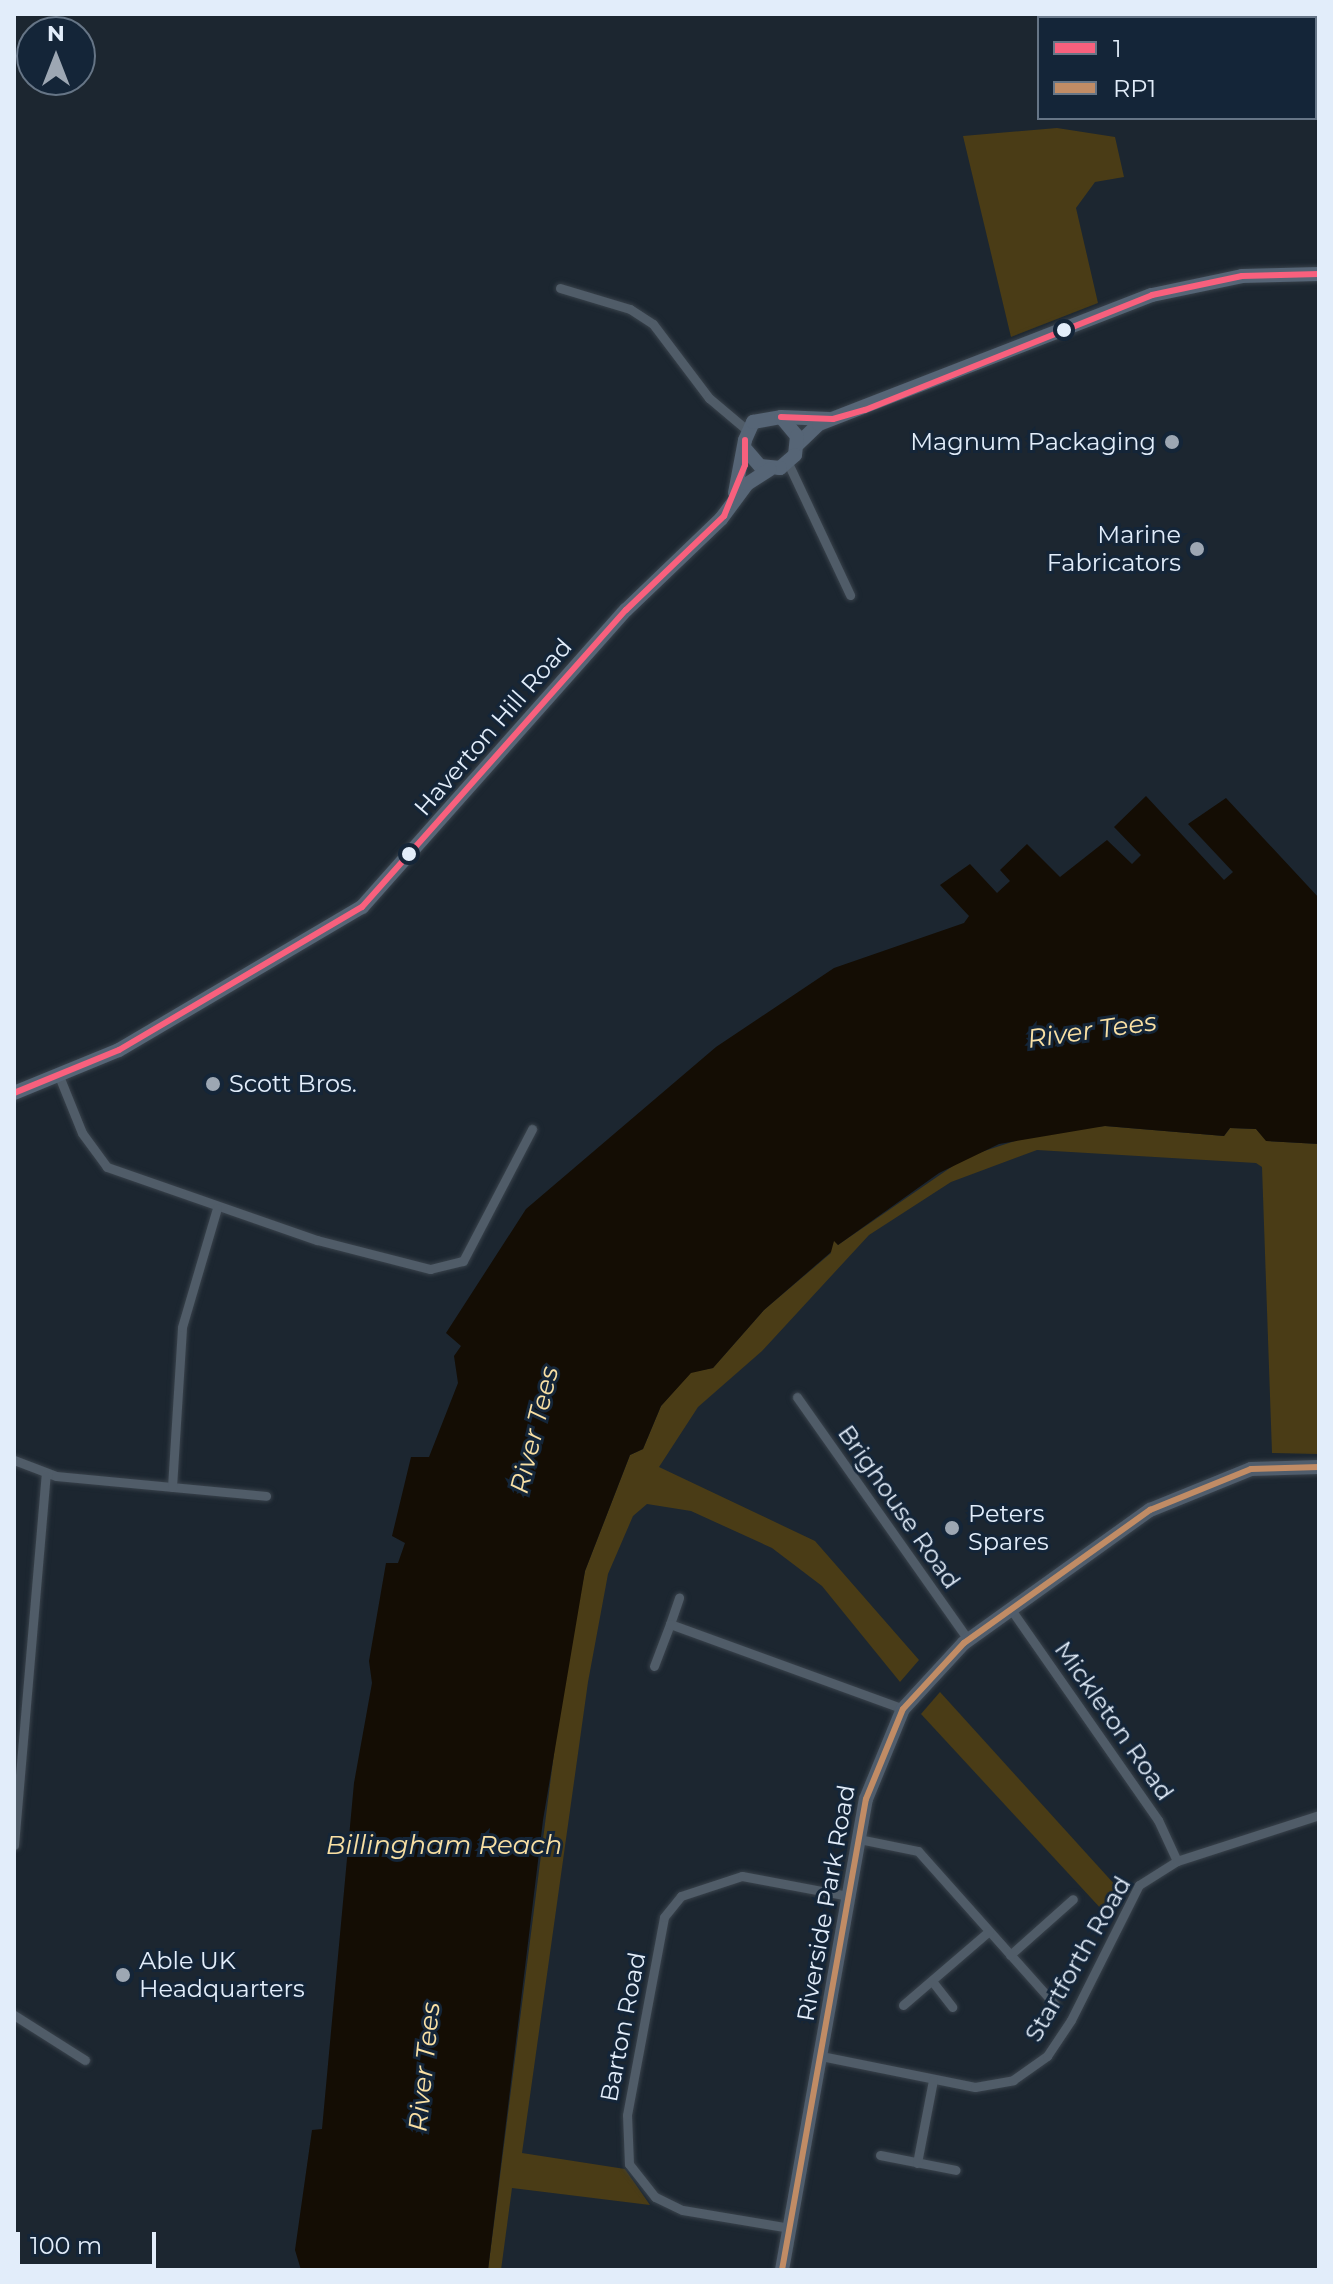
<!DOCTYPE html>
<style>
body{margin:0}
#map{position:relative;width:1333px;height:2284px;overflow:hidden;background:#1c2630;font-family:Montserrat,sans-serif}
div>[style]{position:absolute}
[style*='--x']{left:calc(var(--x)*1px);top:calc(var(--y)*1px);width:calc(var(--w)*1px);rotate:calc(var(--a)*1deg)}
.green>*{inset:0;background:#4a3c16}
.water>*{inset:0;background:#140d04}
.roads{filter:drop-shadow(0 0 2px #39424b) drop-shadow(0 0 2px #39424b)}
.street>*{height:9px;margin:-4.5px;padding:0 4.5px;transform-origin:4.5px;border-radius:4.5px;background:#505c68}
.secondary>*{height:14px;margin:-7px;padding:0 7px;transform-origin:7px;border-radius:7px;background:#505d6c}
.primary>*{height:14px;margin:-7px;padding:0 7px;transform-origin:7px;border-radius:7px;background:#566576}
.bus-1>*{height:6px;margin:-3px;padding:0 3px;transform-origin:3px;border-radius:3px;background:#f8607d}
.bus-2>*{height:6px;margin:-3px;padding:0 3px;transform-origin:3px;border-radius:3px;background:#c18c65}
.dots>*{width:22px;height:22px;translate:-50% -50%;box-sizing:border-box;border:4px solid #142538;border-radius:50%}
span{translate:-50% -50%;white-space:nowrap;text-align:center;line-height:1.15;-webkit-text-stroke:6px #142538;paint-order:stroke}
.poi-label{font-size:24px;color:#e2edfa}
.right{translate:-100% -50%;text-align:right}
.left{translate:0 -50%;text-align:left}
.street-label{font-size:24px;color:#e2edfa}
.water-label{font-size:26px;color:#f9e0a4;font-style:italic}
.frame{position:absolute;inset:0;border:16px solid #e2edfa;pointer-events:none}
.legend{position:absolute;left:1037px;top:16px;width:280px;height:104px;box-sizing:border-box;background:#142538;border:2px solid #667586;margin:0;padding:10px 14px;list-style:none;font-size:24px;color:#e2edfa}
.legend li{display:flex;align-items:center;gap:16px;height:40px}
.legend b{width:40px;border:2px solid #667586}
.north{position:absolute;left:16px;top:16px;width:80px;height:80px;box-sizing:border-box;background:#142538;border:2px solid #667586;border-radius:50%;rotate:0deg;font-size:22px;font-weight:700;line-height:32px;text-align:center;color:#e2edfa}
.north::after{content:'';display:block;margin:auto;width:28px;height:36px;background:#9da7b3;clip-path:polygon(50% 0,100% 100%,50% 72%,0 100%)}
.scale{position:absolute;left:16px;top:2232px;width:140px;height:36px;box-sizing:border-box;border:4px solid #e2edfa;border-top:0;padding-left:10px;font-size:24px;line-height:28px;white-space:nowrap;color:#e2edfa;-webkit-text-stroke:6px #142538;paint-order:stroke}
</style>
<div id="map">
<div class="green">
<div style="clip-path:polygon(1057px 128px,1115px 137px,1124px 177px,1095px 182px,1076px 208px,1098px 303px,1011px 337px,963px 136px)"></div>
<div style="clip-path:polygon(1105px 1126px,1224px 1136px,1230px 1128px,1256px 1129px,1267px 1141px,1319px 1144px,1319px 1454px,1272px 1453px,1262px 1167px,1256px 1163px,1037px 1150px,951px 1182px,869px 1235px,762px 1351px,698px 1407px,659px 1467px,815px 1541px,919px 1660px,900px 1682px,822px 1586px,772px 1548px,691px 1511px,647px 1504px,633px 1516px,608px 1574px,588px 1682px,522px 2153px,625px 2169px,650px 2205px,512px 2188px,501px 2270px,488px 2270px,564px 1675px,585px 1571px,630px 1455px,643px 1449px,661px 1406px,691px 1372px,713px 1368px,764px 1310px,831px 1253px,826px 1246px,834px 1240px,838px 1245px,966px 1157px,1042px 1132px)"></div>
<div style="clip-path:polygon(940px 1692px,1116px 1886px,1104px 1912px,921px 1714px)"></div>
</div>
<div class="water">
<div style="clip-path:polygon(1146px 796px,1224px 880px,1233px 872px,1188px 824px,1226px 798px,1319px 898px,1319px 1144px,1266px 1141px,1256px 1129px,1230px 1128px,1224px 1136px,1105px 1126px,999px 1144px,939px 1173px,838px 1245px,834px 1241px,831px 1252px,764px 1310px,713px 1368px,691px 1373px,661px 1406px,643px 1449px,630px 1455px,585px 1571px,543px 1820px,488px 2270px,301px 2270px,295px 2250px,312px 2130px,322px 2129px,354px 1783px,372px 1683px,369px 1661px,386px 1563px,398px 1563px,405px 1543px,392px 1536px,411px 1457px,429px 1457px,458px 1383px,454px 1356px,461px 1346px,446px 1333px,526px 1209px,716px 1047px,834px 968px,964px 923px,969px 916px,940px 885px,970px 864px,997px 893px,1010px 881px,1000px 870px,1027px 844px,1060px 877px,1107px 840px,1132px 864px,1141px 855px,1114px 827px)"></div>
</div>
<div class="roads">
<div class="street">
<div style="--x:560;--y:288;--w:73;--a:16.7"></div>
<div style="--x:630;--y:309;--w:27;--a:33"></div>
<div style="--x:653;--y:324;--w:93;--a:52.9"></div>
<div style="--x:709;--y:398;--w:50;--a:40.1"></div>
<div style="--x:788;--y:463;--w:146;--a:64.8"></div>
<div style="--x:59;--y:1076;--w:61;--a:68"></div>
<div style="--x:82;--y:1133;--w:42;--a:53.7"></div>
<div style="--x:107;--y:1167;--w:222;--a:19.2"></div>
<div style="--x:317;--y:1240;--w:117;--a:14.4"></div>
<div style="--x:430;--y:1269;--w:34;--a:-14"></div>
<div style="--x:463;--y:1261;--w:149;--a:-62.4"></div>
<div style="--x:797;--y:1397;--w:296;--a:54.8"></div>
<div style="--x:14;--y:1460;--w:45;--a:20.9"></div>
<div style="--x:56;--y:1476;--w:211;--a:5.4"></div>
<div style="--x:172;--y:1487;--w:160;--a:-86.4"></div>
<div style="--x:182;--y:1327;--w:124;--a:-73.6"></div>
<div style="--x:1010;--y:1608;--w:259;--a:55.1"></div>
<div style="--x:1158;--y:1820;--w:45;--a:65.1"></div>
<div style="--x:670;--y:1624;--w:28;--a:-71"></div>
<div style="--x:654;--y:1666;--w:45;--a:-69.1"></div>
<div style="--x:670;--y:1624;--w:248;--a:20"></div>
<div style="--x:859;--y:1839;--w:60;--a:11.5"></div>
<div style="--x:918;--y:1851;--w:206;--a:48.3"></div>
<div style="--x:14;--y:1845;--w:372;--a:-85.1"></div>
<div style="--x:1010;--y:1955;--w:84;--a:-41.6"></div>
<div style="--x:932;--y:1981;--w:33;--a:52"></div>
<div style="--x:903;--y:2005;--w:113;--a:-40.7"></div>
<div style="--x:14;--y:2015;--w:84;--a:32.4"></div>
<div style="--x:821;--y:2056;--w:157;--a:11.4"></div>
<div style="--x:975;--y:2087;--w:39;--a:-10"></div>
<div style="--x:1013;--y:2080;--w:42;--a:-35.2"></div>
<div style="--x:1047;--y:2056;--w:43;--a:-56.3"></div>
<div style="--x:1071;--y:2020;--w:151;--a:-63.3"></div>
<div style="--x:1139;--y:1885;--w:45;--a:-32.3"></div>
<div style="--x:1177;--y:1861;--w:149;--a:-17.9"></div>
<div style="--x:880;--y:2155;--w:77;--a:11.2"></div>
<div style="--x:917;--y:2163;--w:85;--a:-79.1"></div>
<div style="--x:790;--y:2228;--w:109;--a:-170.5"></div>
<div style="--x:682;--y:2210;--w:30;--a:-154"></div>
<div style="--x:655;--y:2197;--w:42;--a:-128.2"></div>
<div style="--x:629;--y:2164;--w:49;--a:-92.3"></div>
<div style="--x:627;--y:2115;--w:201;--a:-79.4"></div>
<div style="--x:664;--y:1917;--w:27;--a:-51"></div>
<div style="--x:681;--y:1896;--w:64;--a:-18.2"></div>
<div style="--x:742;--y:1876;--w:109;--a:10.6"></div>
</div>
<div class="secondary">
<div style="--x:1270;--y:14;--w:11;--a:22"></div>
<div style="--x:1315;--y:32;--w:4;--a:27"></div>
<div style="--x:782;--y:2270;--w:478;--a:-79.9"></div>
<div style="--x:866;--y:1799;--w:97;--a:-67.7"></div>
<div style="--x:903;--y:1709;--w:90;--a:-47.3"></div>
<div style="--x:964;--y:1643;--w:229;--a:-35.6"></div>
<div style="--x:1150;--y:1510;--w:109;--a:-22.1"></div>
<div style="--x:1251;--y:1469;--w:68;--a:-1.7"></div>
</div>
<div class="primary">
<div style="--x:781;--y:417;--w:48;--a:2.4"></div>
<div style="--x:798;--y:444;--w:29;--a:-44"></div>
<div style="--x:819;--y:424;--w:357;--a:-21.2"></div>
<div style="--x:1152;--y:295;--w:92;--a:-11.9"></div>
<div style="--x:1242;--y:276;--w:77;--a:-1.5"></div>
<div style="--x:735;--y:493;--w:54;--a:-79.3"></div>
<div style="--x:745;--y:440;--w:20;--a:-66"></div>
<div style="--x:753;--y:422;--w:28;--a:-10"></div>
<div style="--x:781;--y:417;--w:25;--a:50"></div>
<div style="--x:797;--y:436;--w:19;--a:96"></div>
<div style="--x:795;--y:455;--w:20;--a:139"></div>
<div style="--x:780;--y:468;--w:20;--a:-174"></div>
<div style="--x:760;--y:466;--w:21;--a:-131"></div>
<div style="--x:14;--y:1093;--w:113;--a:-22.3"></div>
<div style="--x:119;--y:1050;--w:282;--a:-30.5"></div>
<div style="--x:362;--y:907;--w:397;--a:-48.4"></div>
<div style="--x:626;--y:610;--w:132;--a:-43.8"></div>
<div style="--x:721;--y:519;--w:44;--a:-53.4"></div>
<div style="--x:747;--y:484;--w:27;--a:-33"></div>
</div>
</div>
<div class="bus-1">
<div style="--x:781;--y:417;--w:52;--a:2.2"></div>
<div style="--x:833;--y:419;--w:33;--a:-16"></div>
<div style="--x:865;--y:410;--w:309;--a:-21.8"></div>
<div style="--x:1152;--y:295;--w:92;--a:-11.9"></div>
<div style="--x:1242;--y:276;--w:77;--a:-1.5"></div>
<div style="--x:14;--y:1093;--w:113;--a:-22.3"></div>
<div style="--x:119;--y:1050;--w:282;--a:-30.5"></div>
<div style="--x:362;--y:907;--w:397;--a:-48.4"></div>
<div style="--x:626;--y:610;--w:136;--a:-43.8"></div>
<div style="--x:724;--y:516;--w:55;--a:-67.6"></div>
<div style="--x:745;--y:465;--w:25;--a:-90"></div>
</div>
<div class="bus-2">
<div style="--x:782;--y:2270;--w:478;--a:-79.9"></div>
<div style="--x:866;--y:1799;--w:97;--a:-67.7"></div>
<div style="--x:903;--y:1709;--w:90;--a:-47.3"></div>
<div style="--x:964;--y:1643;--w:229;--a:-35.6"></div>
<div style="--x:1150;--y:1510;--w:109;--a:-22.1"></div>
<div style="--x:1251;--y:1469;--w:68;--a:-1.7"></div>
</div>
<div class="dots">
<div style="left:1064px;top:330px;background:#e2edfa"></div>
<div style="left:1172px;top:442px;background:#9da7b3"></div>
<div style="left:1197px;top:549px;background:#9da7b3"></div>
<div style="left:409px;top:854px;background:#e2edfa"></div>
<div style="left:213px;top:1084px;background:#9da7b3"></div>
<div style="left:952px;top:1528px;background:#9da7b3"></div>
<div style="left:123px;top:1975px;background:#9da7b3"></div>
</div>
<div class="poi-label">
<span class="right" style="left:1156px;top:442px">Magnum Packaging</span>
<span class="right" style="left:1181px;top:549px">Marine<br>Fabricators</span>
<span class="left" style="left:229px;top:1084px">Scott Bros.</span>
<span class="left" style="left:968px;top:1528px">Peters<br>Spares</span>
<span class="left" style="left:139px;top:1975px">Able UK<br>Headquarters</span>
</div>
<div class="street-label">
<span style="left:493px;top:727px;rotate:-49deg">Haverton Hill Road</span>
<span style="left:899px;top:1507px;rotate:55deg">Brighouse Road</span>
<span style="left:1114px;top:1721px;rotate:55deg">Mickleton Road</span>
<span style="left:826px;top:1903px;rotate:-80deg">Riverside Park Road</span>
<span style="left:1078px;top:1959px;rotate:-60deg">Startforth Road</span>
<span style="left:623px;top:2027px;rotate:-79deg">Barton Road</span>
</div>
<div class="water-label">
<span style="left:1092px;top:1031px;rotate:-8deg">River Tees</span>
<span style="left:535px;top:1430px;rotate:-76deg">River Tees</span>
<span style="left:444px;top:1846px">Billingham Reach</span>
<span style="left:425px;top:2067px;rotate:-84deg">River Tees</span>
</div>
<div class="frame"></div>
<ul class="legend">
<li><b style="height:10px;background:#f8607d"></b>1</li>
<li><b style="height:10px;background:#c18c65"></b>RP1</li>
</ul>
<div class="north">N</div>
<div class="scale">100 m</div>
</div>
